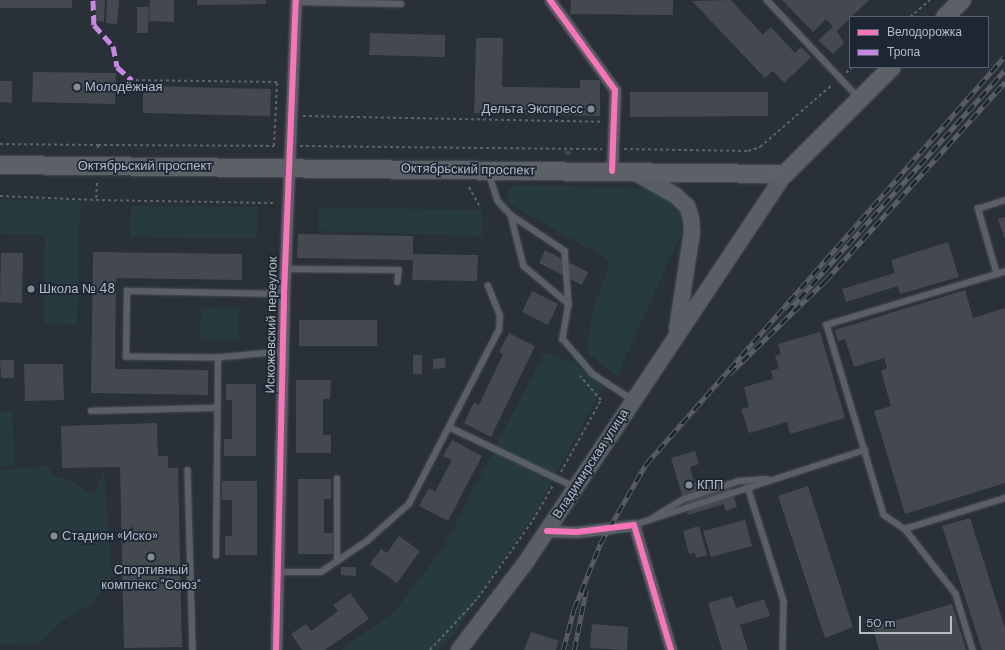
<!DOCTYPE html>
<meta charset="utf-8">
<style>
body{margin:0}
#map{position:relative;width:1005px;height:650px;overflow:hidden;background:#2a3038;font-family:"DM Sans",sans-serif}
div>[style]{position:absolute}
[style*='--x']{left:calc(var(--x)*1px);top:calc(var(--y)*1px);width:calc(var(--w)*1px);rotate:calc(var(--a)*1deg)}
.green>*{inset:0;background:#273a3e}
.building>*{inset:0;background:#444950}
.path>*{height:2px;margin-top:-1px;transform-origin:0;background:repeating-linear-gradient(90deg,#5d636a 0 3px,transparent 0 6px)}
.roads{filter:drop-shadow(0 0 1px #484c53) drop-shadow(0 0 1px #484c53)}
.lane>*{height:5.5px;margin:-2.75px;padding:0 2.75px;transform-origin:2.75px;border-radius:2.75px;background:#5a5e66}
.street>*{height:11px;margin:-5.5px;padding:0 5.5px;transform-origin:5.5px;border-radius:5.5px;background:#5a5e66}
.secondary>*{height:16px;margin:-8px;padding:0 8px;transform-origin:8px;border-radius:8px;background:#595d64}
.primary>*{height:18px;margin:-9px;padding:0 9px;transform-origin:9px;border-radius:9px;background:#5c6168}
.rail>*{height:4.5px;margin-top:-2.25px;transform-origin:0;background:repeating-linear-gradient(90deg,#1d2633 0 9px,#595d64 0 18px);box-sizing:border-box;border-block:1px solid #595d64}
.quiet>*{height:5px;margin-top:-2.5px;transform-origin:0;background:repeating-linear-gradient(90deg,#c787e3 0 10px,transparent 0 15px)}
.cycleway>*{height:6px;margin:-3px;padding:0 3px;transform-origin:3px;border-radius:3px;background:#fb73b8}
.dots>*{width:11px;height:11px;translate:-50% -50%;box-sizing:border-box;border:2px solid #1d2633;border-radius:50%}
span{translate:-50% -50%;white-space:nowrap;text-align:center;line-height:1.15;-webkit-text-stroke:3.5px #1d2633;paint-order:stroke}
.poi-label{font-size:13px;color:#b4bcc9}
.left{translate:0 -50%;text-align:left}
.right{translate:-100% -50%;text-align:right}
.street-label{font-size:13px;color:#b4bcc9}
.legend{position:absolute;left:849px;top:16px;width:140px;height:52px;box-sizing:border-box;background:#1d2633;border:1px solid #59626f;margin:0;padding:5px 7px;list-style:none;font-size:12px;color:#b4bcc9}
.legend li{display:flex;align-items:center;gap:8px;height:20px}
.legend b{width:20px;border:1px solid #59626f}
.scale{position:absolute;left:859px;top:616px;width:93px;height:18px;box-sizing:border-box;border:2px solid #b4bcc9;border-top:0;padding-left:5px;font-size:12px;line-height:14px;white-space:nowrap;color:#b4bcc9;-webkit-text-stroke:3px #1d2633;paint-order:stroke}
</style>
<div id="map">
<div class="green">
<div style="clip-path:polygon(517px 185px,647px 189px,661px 193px,679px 209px,682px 232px,617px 376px,590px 355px,587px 342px,594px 308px,610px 261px,508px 203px,509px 189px)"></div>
<div style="clip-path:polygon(0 199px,80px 201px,77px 324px,43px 323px,45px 235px,0 234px)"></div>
<div style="clip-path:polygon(131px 206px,257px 207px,257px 238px,130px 237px)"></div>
<div style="clip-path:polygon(319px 207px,483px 210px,482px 236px,319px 231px)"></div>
<div style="clip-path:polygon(201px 308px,239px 309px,239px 339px,200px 339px)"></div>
<div style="clip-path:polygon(545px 352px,576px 364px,603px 387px,537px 509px,456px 632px,438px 650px,341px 650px,394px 612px,443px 548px)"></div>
<div style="clip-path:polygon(12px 411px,15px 465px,0 466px,0 412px)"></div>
<div style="clip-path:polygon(47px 466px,55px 476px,72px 481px,94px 495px,104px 470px,112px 576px,92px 604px,61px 621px,40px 643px,0 644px,0 470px)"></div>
</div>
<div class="building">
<div style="clip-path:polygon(0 0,72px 0,72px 8px,0 8px)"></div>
<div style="clip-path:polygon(96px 0,105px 0,104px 22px,95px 21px)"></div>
<div style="clip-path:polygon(107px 0,119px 0,117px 24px,106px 23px)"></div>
<div style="clip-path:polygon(150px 0,174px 0,174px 22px,149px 21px)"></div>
<div style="clip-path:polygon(197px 0,266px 0,266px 4px,197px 5px)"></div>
<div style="clip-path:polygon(571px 0,673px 0,673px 15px,570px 14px)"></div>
<div style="clip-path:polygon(731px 0,763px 35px,771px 27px,795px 53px,801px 47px,811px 57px,784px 83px,773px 71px,765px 78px,692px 1px)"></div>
<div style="clip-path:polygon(782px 0,869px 0,837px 31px,844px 43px,833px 54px,818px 40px,833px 27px,826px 19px,813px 32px)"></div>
<div style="clip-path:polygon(137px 7px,149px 7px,148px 33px,137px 33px)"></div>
<div style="clip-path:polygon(370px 33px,445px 35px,445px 57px,369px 55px)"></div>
<div style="clip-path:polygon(476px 38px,503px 38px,502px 87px,580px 88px,580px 80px,600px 80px,600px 116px,474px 113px)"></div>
<div style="clip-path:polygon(33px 72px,116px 73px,115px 104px,32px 102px)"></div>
<div style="clip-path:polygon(0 81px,12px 81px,12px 103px,0 102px)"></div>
<div style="clip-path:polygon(143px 86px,271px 89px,270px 116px,143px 113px)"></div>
<div style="clip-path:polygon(630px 92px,768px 92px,768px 116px,630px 117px)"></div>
<div style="clip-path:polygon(565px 151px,571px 151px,571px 155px,565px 154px)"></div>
<div style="clip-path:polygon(1005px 217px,1005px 239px,998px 219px)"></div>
<div style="clip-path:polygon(298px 234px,413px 236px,413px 254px,478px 255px,477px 281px,412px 280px,413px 260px,297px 258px)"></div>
<div style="clip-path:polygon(948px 242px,959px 277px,900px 294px,898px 286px,846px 302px,842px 289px,895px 273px,891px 260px)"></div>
<div style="clip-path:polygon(545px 250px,588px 272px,582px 285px,539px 263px)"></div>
<div style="clip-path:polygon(93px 252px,242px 254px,242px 280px,116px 278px,115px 369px,208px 370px,208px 395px,91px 393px)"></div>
<div style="clip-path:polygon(1px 253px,23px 253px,22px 303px,0 302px)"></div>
<div style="clip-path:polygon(965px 290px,973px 318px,1005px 308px,1005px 483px,905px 514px,874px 411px,891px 406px,881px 371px,887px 368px,884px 358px,854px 367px,845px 339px,838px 341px,835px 330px)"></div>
<div style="clip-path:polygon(532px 291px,558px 304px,548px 325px,522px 312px)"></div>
<div style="clip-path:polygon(299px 320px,377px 320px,377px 346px,299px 346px)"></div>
<div style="clip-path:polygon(820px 332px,845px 418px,790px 434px,787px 422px,749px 433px,741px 409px,749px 407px,744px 387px,773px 379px,771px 371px,779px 368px,775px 356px,781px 354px,778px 344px)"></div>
<div style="clip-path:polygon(509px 333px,535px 346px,491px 437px,464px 423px,474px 402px,479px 405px,503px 354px,499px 352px)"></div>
<div style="clip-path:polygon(413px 355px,422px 355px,422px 374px,413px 374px)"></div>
<div style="clip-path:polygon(445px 358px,446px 368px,433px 369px,433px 359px)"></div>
<div style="clip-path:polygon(0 360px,14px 360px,14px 378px,1px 378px)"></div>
<div style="clip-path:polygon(24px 364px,63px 364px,64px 400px,25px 401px)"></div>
<div style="clip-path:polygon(296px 380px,331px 380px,330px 399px,323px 399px,323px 435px,331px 435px,331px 453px,296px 453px)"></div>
<div style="clip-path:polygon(226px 384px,256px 384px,256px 456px,224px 456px,224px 439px,232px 439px,232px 400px,226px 400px)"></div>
<div style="clip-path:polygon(157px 423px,158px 456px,168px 456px,168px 468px,178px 468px,182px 647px,124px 648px,120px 467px,62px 468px,61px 426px)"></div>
<div style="clip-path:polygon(452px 440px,482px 456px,448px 521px,419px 506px,429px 488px,435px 492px,452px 460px,443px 456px)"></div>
<div style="clip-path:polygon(695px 451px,699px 464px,690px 467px,694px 482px,698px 481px,701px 489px,729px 480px,737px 507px,726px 511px,724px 504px,688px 515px,671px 458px)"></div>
<div style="clip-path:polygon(298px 479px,331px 479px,331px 499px,324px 499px,324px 533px,333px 533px,333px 554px,298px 554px)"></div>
<div style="clip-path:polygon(222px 481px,257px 481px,257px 555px,225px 555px,225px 536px,232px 536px,232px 500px,222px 500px)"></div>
<div style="clip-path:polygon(808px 486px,853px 627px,825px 638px,778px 496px)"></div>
<div style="clip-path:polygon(970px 518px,1005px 628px,1005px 650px,982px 650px,942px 526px)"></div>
<div style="clip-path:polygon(745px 520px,752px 546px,711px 557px,703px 531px)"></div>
<div style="clip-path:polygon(699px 526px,707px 555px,696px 558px,695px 553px,689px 554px,683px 531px)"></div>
<div style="clip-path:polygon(399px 536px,420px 551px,397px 583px,370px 564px,381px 549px,387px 553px)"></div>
<div style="clip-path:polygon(341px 567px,356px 567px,356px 576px,341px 575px)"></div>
<div style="clip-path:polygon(350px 593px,369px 619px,325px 650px,302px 650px,291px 634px,306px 624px,311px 631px,338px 611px,333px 605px)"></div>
<div style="clip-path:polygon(732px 596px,736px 608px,764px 599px,770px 616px,740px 625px,748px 650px,722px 650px,708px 603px)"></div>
<div style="clip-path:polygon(952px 604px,966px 650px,879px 650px,873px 627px)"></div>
<div style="clip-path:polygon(592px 624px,628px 627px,627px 650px,590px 648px)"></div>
<div style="clip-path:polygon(531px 632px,559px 641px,556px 650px,524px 650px)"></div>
</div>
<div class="path">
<div style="--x:910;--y:17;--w:26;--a:-40"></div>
<div style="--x:846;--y:73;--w:8;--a:-45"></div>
<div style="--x:303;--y:116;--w:299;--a:1.1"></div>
<div style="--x:0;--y:144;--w:98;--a:0.6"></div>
<div style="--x:98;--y:145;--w:4;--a:90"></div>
<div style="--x:98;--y:145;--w:176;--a:0.3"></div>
<div style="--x:274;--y:146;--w:64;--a:-87.3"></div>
<div style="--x:277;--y:82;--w:145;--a:-179.2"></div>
<div style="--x:300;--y:146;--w:302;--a:0.6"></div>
<div style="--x:624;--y:149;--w:124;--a:0.9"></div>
<div style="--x:748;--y:151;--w:13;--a:-18"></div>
<div style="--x:760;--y:147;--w:96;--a:-40.8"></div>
<div style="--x:97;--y:183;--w:17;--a:93"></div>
<div style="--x:96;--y:200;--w:178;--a:1"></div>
<div style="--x:469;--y:187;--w:21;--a:61"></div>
<div style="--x:0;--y:196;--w:96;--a:2.4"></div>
<div style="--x:561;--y:472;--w:82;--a:-60.9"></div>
<div style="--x:601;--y:400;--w:32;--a:-131"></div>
<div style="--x:430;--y:650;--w:71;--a:-47.3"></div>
<div style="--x:478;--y:598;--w:95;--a:-54.8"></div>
<div style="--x:533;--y:520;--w:39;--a:-60"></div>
</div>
<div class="roads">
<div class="lane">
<div style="--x:767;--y:0;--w:133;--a:46.8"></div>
<div style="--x:296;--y:2;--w:105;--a:1.1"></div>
<div style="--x:489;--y:173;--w:29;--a:72"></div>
<div style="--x:498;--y:201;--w:19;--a:47"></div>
<div style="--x:511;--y:215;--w:65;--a:33.7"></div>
<div style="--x:565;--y:251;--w:53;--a:85.7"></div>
<div style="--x:569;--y:304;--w:36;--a:100"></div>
<div style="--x:563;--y:339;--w:46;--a:49.4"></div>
<div style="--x:593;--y:374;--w:48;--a:33"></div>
<div style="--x:511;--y:215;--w:53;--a:75.7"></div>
<div style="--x:524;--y:266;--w:59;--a:40.2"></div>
<div style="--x:285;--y:269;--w:114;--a:0.5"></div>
<div style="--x:399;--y:270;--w:12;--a:95"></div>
<div style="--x:1005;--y:272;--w:186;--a:163.4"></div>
<div style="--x:827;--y:325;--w:198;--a:73.3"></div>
<div style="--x:884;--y:515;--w:25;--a:34"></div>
<div style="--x:905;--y:529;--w:105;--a:-17.2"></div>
<div style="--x:997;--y:275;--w:69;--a:-106.1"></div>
<div style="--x:978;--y:209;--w:28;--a:-18"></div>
<div style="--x:282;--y:352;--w:64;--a:174.6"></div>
<div style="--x:218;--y:358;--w:92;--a:-179.4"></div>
<div style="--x:126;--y:357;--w:66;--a:-89.1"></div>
<div style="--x:127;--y:291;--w:157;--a:1.1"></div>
<div style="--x:91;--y:411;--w:126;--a:-1.4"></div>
<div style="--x:449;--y:427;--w:140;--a:25.5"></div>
<div style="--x:188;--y:470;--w:180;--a:88.4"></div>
<div style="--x:748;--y:487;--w:120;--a:72.5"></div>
<div style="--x:784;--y:601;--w:49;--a:91.2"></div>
<div style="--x:654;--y:517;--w:35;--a:-31"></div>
<div style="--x:684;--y:499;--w:58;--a:-18.1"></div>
<div style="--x:739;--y:481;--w:28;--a:-4"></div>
<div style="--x:634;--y:525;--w:243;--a:-18"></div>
<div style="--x:905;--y:529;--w:83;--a:51.9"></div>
<div style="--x:956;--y:594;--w:59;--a:73.1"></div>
<div style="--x:216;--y:556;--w:198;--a:-89.4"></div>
<div style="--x:337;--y:560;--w:81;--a:-90"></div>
<div style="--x:278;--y:572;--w:43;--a:0"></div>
<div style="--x:321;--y:572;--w:55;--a:-34"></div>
<div style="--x:367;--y:541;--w:56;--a:-41.4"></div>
<div style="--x:409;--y:504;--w:196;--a:-62.7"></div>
<div style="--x:499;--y:330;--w:14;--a:-86"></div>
<div style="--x:500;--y:316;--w:32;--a:-112"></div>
</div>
<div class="street">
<div style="--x:550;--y:0;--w:111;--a:54.2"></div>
<div style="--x:615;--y:90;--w:81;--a:92.1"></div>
<div style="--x:547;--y:531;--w:30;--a:2"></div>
<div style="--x:577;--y:532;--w:57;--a:-7"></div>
<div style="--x:634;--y:525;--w:130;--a:73.5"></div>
<div style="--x:276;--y:650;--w:356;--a:-88.7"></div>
<div style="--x:284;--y:294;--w:294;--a:-87.7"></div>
</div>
<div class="secondary">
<div style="--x:632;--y:171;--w:49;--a:29.2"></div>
<div style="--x:675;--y:195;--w:16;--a:43"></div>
<div style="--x:687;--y:206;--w:13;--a:72"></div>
<div style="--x:691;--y:218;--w:14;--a:86"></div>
<div style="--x:692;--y:232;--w:98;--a:98.8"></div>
<div style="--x:459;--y:650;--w:111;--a:-52.7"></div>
<div style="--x:526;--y:562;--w:467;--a:-56.3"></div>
</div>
<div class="primary">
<div style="--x:945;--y:17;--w:24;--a:-45"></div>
<div style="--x:0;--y:165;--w:785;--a:0.66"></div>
<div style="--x:785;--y:174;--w:151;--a:-45"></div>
</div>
</div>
<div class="rail">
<div style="--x:787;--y:312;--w:326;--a:-48"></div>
<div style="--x:729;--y:374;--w:135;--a:-44.1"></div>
<div style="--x:826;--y:280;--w:267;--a:-47.9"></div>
<div style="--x:563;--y:650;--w:42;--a:-75"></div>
<div style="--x:574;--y:609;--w:70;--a:-68.2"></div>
<div style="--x:600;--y:544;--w:92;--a:-60.1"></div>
<div style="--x:646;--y:464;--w:543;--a:-48.66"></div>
<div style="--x:574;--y:650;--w:61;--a:-78.7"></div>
</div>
<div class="quiet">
<div style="--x:93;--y:0;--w:25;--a:88"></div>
<div style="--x:94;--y:25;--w:28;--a:48"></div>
<div style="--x:113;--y:46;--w:21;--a:79"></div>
<div style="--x:117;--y:67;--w:20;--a:41"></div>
</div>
<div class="cycleway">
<div style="--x:550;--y:0;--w:111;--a:54.2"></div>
<div style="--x:615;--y:90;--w:81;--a:92.1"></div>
<div style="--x:547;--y:531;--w:30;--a:2"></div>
<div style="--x:577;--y:532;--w:57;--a:-7"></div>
<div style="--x:634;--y:525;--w:130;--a:73.5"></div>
<div style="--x:276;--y:650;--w:356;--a:-88.7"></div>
<div style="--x:284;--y:294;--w:294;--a:-87.7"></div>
</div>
<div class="dots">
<div style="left:77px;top:87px;background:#848b96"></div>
<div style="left:591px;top:109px;background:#848b96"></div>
<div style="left:31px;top:289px;background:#848b96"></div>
<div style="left:689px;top:485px;background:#848b96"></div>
<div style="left:54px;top:536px;background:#848b96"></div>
<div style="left:151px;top:557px;background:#848b96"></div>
</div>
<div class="poi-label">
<span class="left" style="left:85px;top:87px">Молодёжная</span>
<span class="right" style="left:583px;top:109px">Дельта Экспресс</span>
<span class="left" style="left:39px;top:289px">Школа № 48</span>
<span class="left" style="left:697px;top:485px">КПП</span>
<span class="left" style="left:62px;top:536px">Стадион «Иско»</span>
<span style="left:151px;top:578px">Спортивный<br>комплекс "Союз"</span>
</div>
<div class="street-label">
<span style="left:145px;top:166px">Октябрьский проспект</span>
<span style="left:468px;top:170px;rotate:1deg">Октябрьский проспект</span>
<span style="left:272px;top:325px;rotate:-89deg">Искожевский переулок</span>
<span style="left:591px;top:464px;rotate:-57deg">Владимирская улица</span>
</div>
<ul class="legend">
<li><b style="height:5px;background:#fb73b8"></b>Велодорожка</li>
<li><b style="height:5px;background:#c787e3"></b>Тропа</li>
</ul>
<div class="scale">50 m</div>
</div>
